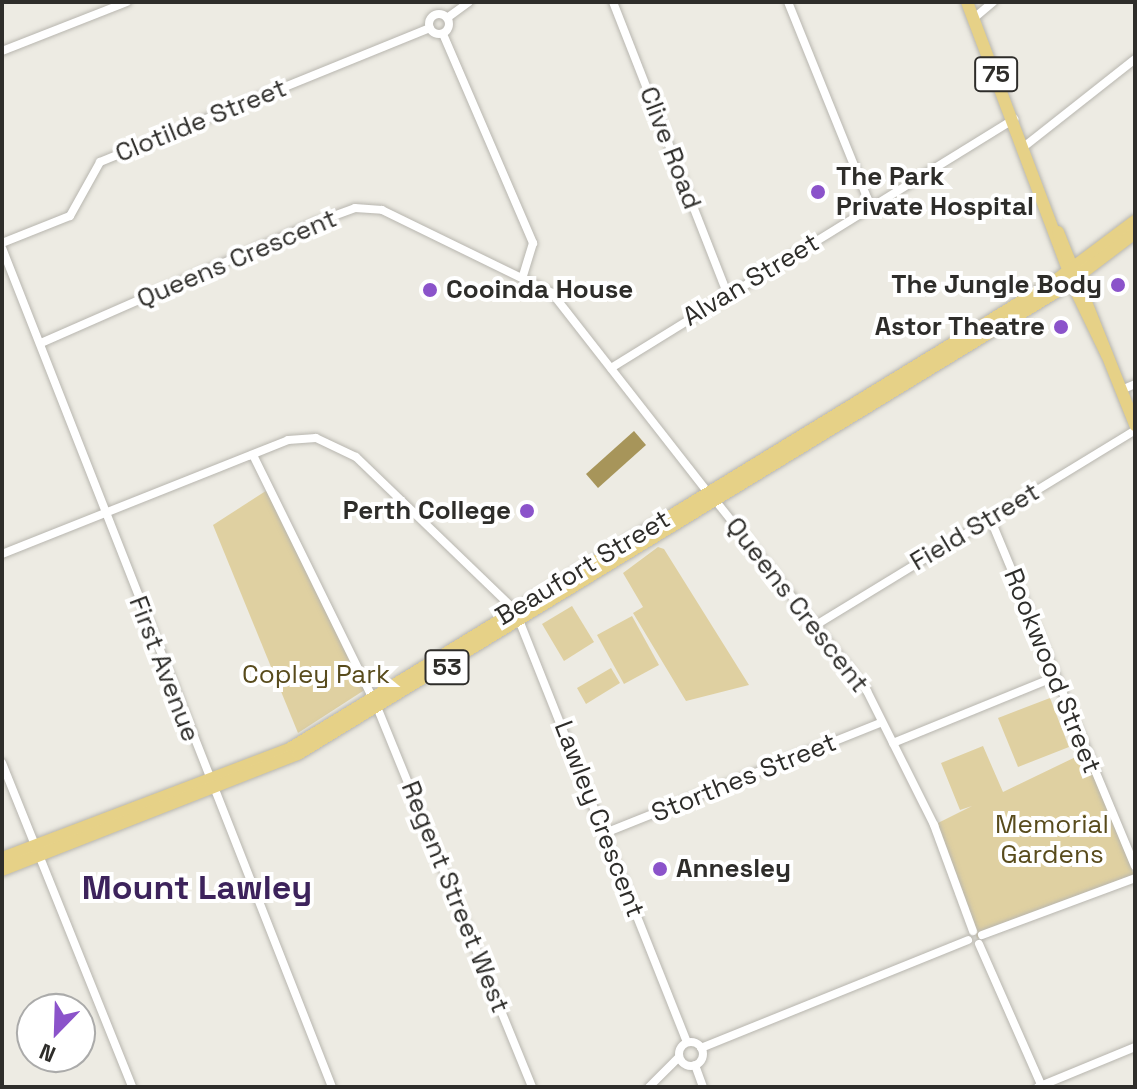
<!DOCTYPE html>
<style>
body{margin:0}
#map{position:relative;width:1137px;height:1089px;overflow:hidden;background:#edebe3;font-family:"Space Grotesk",sans-serif}
div>[style]{position:absolute}
[style*='--x']{left:calc(var(--x)*1px);top:calc(var(--y)*1px);width:calc(var(--w)*1px);rotate:calc(var(--a)*1deg)}
.green>*{inset:0;background:#dfd0a1}
.water>*{inset:0;background:#a7955a}
.roads{filter:drop-shadow(0 0 2px #b8b6af) drop-shadow(0 0 2px #b8b6af)}
.minor>*{height:8px;margin:-4px;padding:0 4px;transform-origin:4px;border-radius:4px;background:#fff}
.minor>.ring{margin:-4px;padding:0;box-sizing:content-box;background:none;border:8px solid #fff;border-radius:50%}
.primary>*{height:12px;margin:-6px;padding:0 6px;transform-origin:6px;border-radius:6px;background:#e6d187}
.dots>*{width:22px;height:22px;translate:-50% -50%;box-sizing:border-box;border:4px solid #fff;border-radius:50%}
span{translate:-50% -50%;white-space:nowrap;text-align:center;line-height:1.15;-webkit-text-stroke:8px #fff;paint-order:stroke}
.shield-label span{padding:2px 6px;background:#fff;border:2px solid;border-radius:6px;-webkit-text-stroke-width:0}
.shield-label{font-size:24px;color:#2e2d2a;font-weight:700}
.street-label{font-size:26px;color:#2e2d2a}
.poi-label{font-size:26px;color:#2e2d2a;font-weight:700}
.left{translate:0 -50%;text-align:left}
.right{translate:-100% -50%;text-align:right}
.park-label{font-size:26px;color:#584b1c}
.district-label{font-size:34px;color:#3d235c;font-weight:700}
.frame{position:absolute;inset:0;border:4px solid #2e2d2a;pointer-events:none}
.north{position:absolute;left:16px;top:993px;width:80px;height:80px;box-sizing:border-box;background:#fff;border:2px solid #ababaa;border-radius:50%;rotate:203deg;font-size:22px;font-weight:700;line-height:32px;text-align:center;color:#2e2d2a}
.north::after{content:'';display:block;margin:auto;width:28px;height:36px;background:#8b53ca;clip-path:polygon(50% 0,100% 100%,50% 72%,0 100%)}
</style>
<div id="map">
<div class="green">
<div style="clip-path:polygon(272px 487px,366px 689px,298px 733px,213px 525px)"></div>
<div style="clip-path:polygon(658px 547px,664px 549px,749px 685px,686px 701px,633px 613px,643px 607px,623px 573px)"></div>
<div style="clip-path:polygon(572px 606px,594px 642px,564px 661px,542px 624px)"></div>
<div style="clip-path:polygon(632px 616px,659px 665px,624px 684px,597px 635px)"></div>
<div style="clip-path:polygon(611px 668px,620px 683px,586px 704px,577px 688px)"></div>
<div style="clip-path:polygon(1050px 698px,1069px 747px,1018px 767px,998px 718px)"></div>
<div style="clip-path:polygon(983px 746px,1003px 792px,1086px 752px,1135px 878px,977px 938px,934px 825px,972px 806px,960px 810px,941px 763px)"></div>
</div>
<div class="water">
<div style="clip-path:polygon(634px 431px,646px 445px,598px 488px,586px 474px)"></div>
</div>
<div class="roads">
<div class="minor">
<div style="--x:613;--y:2;--w:313;--a:68.6"></div>
<div style="--x:788;--y:2;--w:221;--a:68"></div>
<div class="ring" style="left:429px;top:14px;width:12px;height:12px"></div>
<div style="--x:447;--y:18;--w:27;--a:-36"></div>
<div style="--x:974;--y:18;--w:25;--a:-40"></div>
<div style="--x:443;--y:34;--w:228;--a:66.7"></div>
<div style="--x:533;--y:243;--w:34;--a:107"></div>
<div style="--x:2;--y:51;--w:134;--a:-21.4"></div>
<div style="--x:1025;--y:146;--w:140;--a:-38.3"></div>
<div style="--x:2;--y:243;--w:73;--a:-21.7"></div>
<div style="--x:70;--y:216;--w:62;--a:-60.9"></div>
<div style="--x:100;--y:162;--w:356;--a:-22.1"></div>
<div style="--x:2;--y:248;--w:902;--a:68.53"></div>
<div style="--x:41;--y:343;--w:301;--a:-23.7"></div>
<div style="--x:317;--y:222;--w:40;--a:-20.2"></div>
<div style="--x:355;--y:208;--w:27;--a:4"></div>
<div style="--x:382;--y:210;--w:189;--a:26"></div>
<div style="--x:552;--y:293;--w:254;--a:52"></div>
<div style="--x:611;--y:368;--w:474;--a:-31.7"></div>
<div style="--x:1121;--y:390;--w:15;--a:-23"></div>
<div style="--x:253;--y:455;--w:281;--a:63.8"></div>
<div style="--x:377;--y:707;--w:410;--a:67.8"></div>
<div style="--x:715;--y:500;--w:244;--a:51.5"></div>
<div style="--x:867;--y:691;--w:150;--a:63.4"></div>
<div style="--x:934;--y:825;--w:113;--a:69.8"></div>
<div style="--x:990;--y:518;--w:377;--a:67.4"></div>
<div style="--x:2;--y:554;--w:308;--a:-21.7"></div>
<div style="--x:288;--y:440;--w:28;--a:-4"></div>
<div style="--x:316;--y:438;--w:44;--a:25.4"></div>
<div style="--x:356;--y:457;--w:221;--a:43.9"></div>
<div style="--x:515;--y:610;--w:465;--a:68.3"></div>
<div style="--x:816;--y:625;--w:374;--a:-31.4"></div>
<div style="--x:893;--y:743;--w:175;--a:-22.2"></div>
<div style="--x:2;--y:763;--w:349;--a:68.1"></div>
<div style="--x:605;--y:833;--w:298;--a:-21.8"></div>
<div style="--x:982;--y:935;--w:163;--a:-20.4"></div>
<div style="--x:979;--y:944;--w:156;--a:66.2"></div>
<div class="ring" style="left:679px;top:1042px;width:16px;height:16px"></div>
<div style="--x:701;--y:1048;--w:288;--a:-22"></div>
<div style="--x:695;--y:1065;--w:23;--a:70"></div>
<div style="--x:649;--y:1087;--w:42;--a:-45"></div>
<div style="--x:1038;--y:1087;--w:105;--a:-22.4"></div>
</div>
<div class="primary">
<div style="--x:967;--y:2;--w:309;--a:69.3"></div>
<div style="--x:1076;--y:291;--w:71;--a:64.2"></div>
<div style="--x:1058;--y:232;--w:208;--a:68.2"></div>
<div style="--x:2;--y:858;--w:309;--a:-20.8"></div>
<div style="--x:291;--y:748;--w:895;--a:-31.44"></div>
<div style="--x:1055;--y:281;--w:100;--a:-36.9"></div>
<div style="--x:2;--y:870;--w:318;--a:-21.4"></div>
<div style="--x:298;--y:754;--w:894;--a:-31.36"></div>
<div style="--x:1061;--y:289;--w:93;--a:-37.1"></div>
</div>
</div>
<div class="dots">
<div style="left:818px;top:192px;background:#8b53ca"></div>
<div style="left:1118px;top:285px;background:#8b53ca"></div>
<div style="left:430px;top:290px;background:#8b53ca"></div>
<div style="left:1061px;top:327px;background:#8b53ca"></div>
<div style="left:527px;top:511px;background:#8b53ca"></div>
<div style="left:660px;top:869px;background:#8b53ca"></div>
</div>
<div class="shield-label">
<span style="left:996px;top:74px">75</span>
<span style="left:447px;top:667px">53</span>
</div>
<div class="street-label">
<span style="left:201px;top:121px;rotate:-22deg">Clotilde Street</span>
<span style="left:670px;top:148px;rotate:69deg">Clive Road</span>
<span style="left:237px;top:259px;rotate:-23deg">Queens Crescent</span>
<span style="left:751px;top:280px;rotate:-31deg">Alvan Street</span>
<span style="left:975px;top:527px;rotate:-31deg">Field Street</span>
<span style="left:583px;top:568px;rotate:-31deg">Beaufort Street</span>
<span style="left:797px;top:605px;rotate:52deg">Queens Crescent</span>
<span style="left:164px;top:669px;rotate:69deg">First Avenue</span>
<span style="left:1052px;top:671px;rotate:68deg">Rookwood Street</span>
<span style="left:744px;top:778px;rotate:-22deg">Storthes Street</span>
<span style="left:599px;top:819px;rotate:69deg">Lawley Crescent</span>
<span style="left:455px;top:897px;rotate:68deg">Regent Street West</span>
</div>
<div class="poi-label">
<span class="left" style="left:836px;top:192px">The Park<br>Private Hospital</span>
<span class="right" style="left:1102px;top:285px">The Jungle Body</span>
<span class="left" style="left:446px;top:290px">Cooinda House</span>
<span class="right" style="left:1045px;top:327px">Astor Theatre</span>
<span class="right" style="left:511px;top:511px">Perth College</span>
<span class="left" style="left:676px;top:869px">Annesley</span>
</div>
<div class="park-label">
<span style="left:316px;top:675px">Copley Park</span>
<span style="left:1052px;top:840px">Memorial<br>Gardens</span>
</div>
<div class="district-label">
<span style="left:197px;top:888px">Mount Lawley</span>
</div>
<div class="frame"></div>
<div class="north">N</div>
</div>
